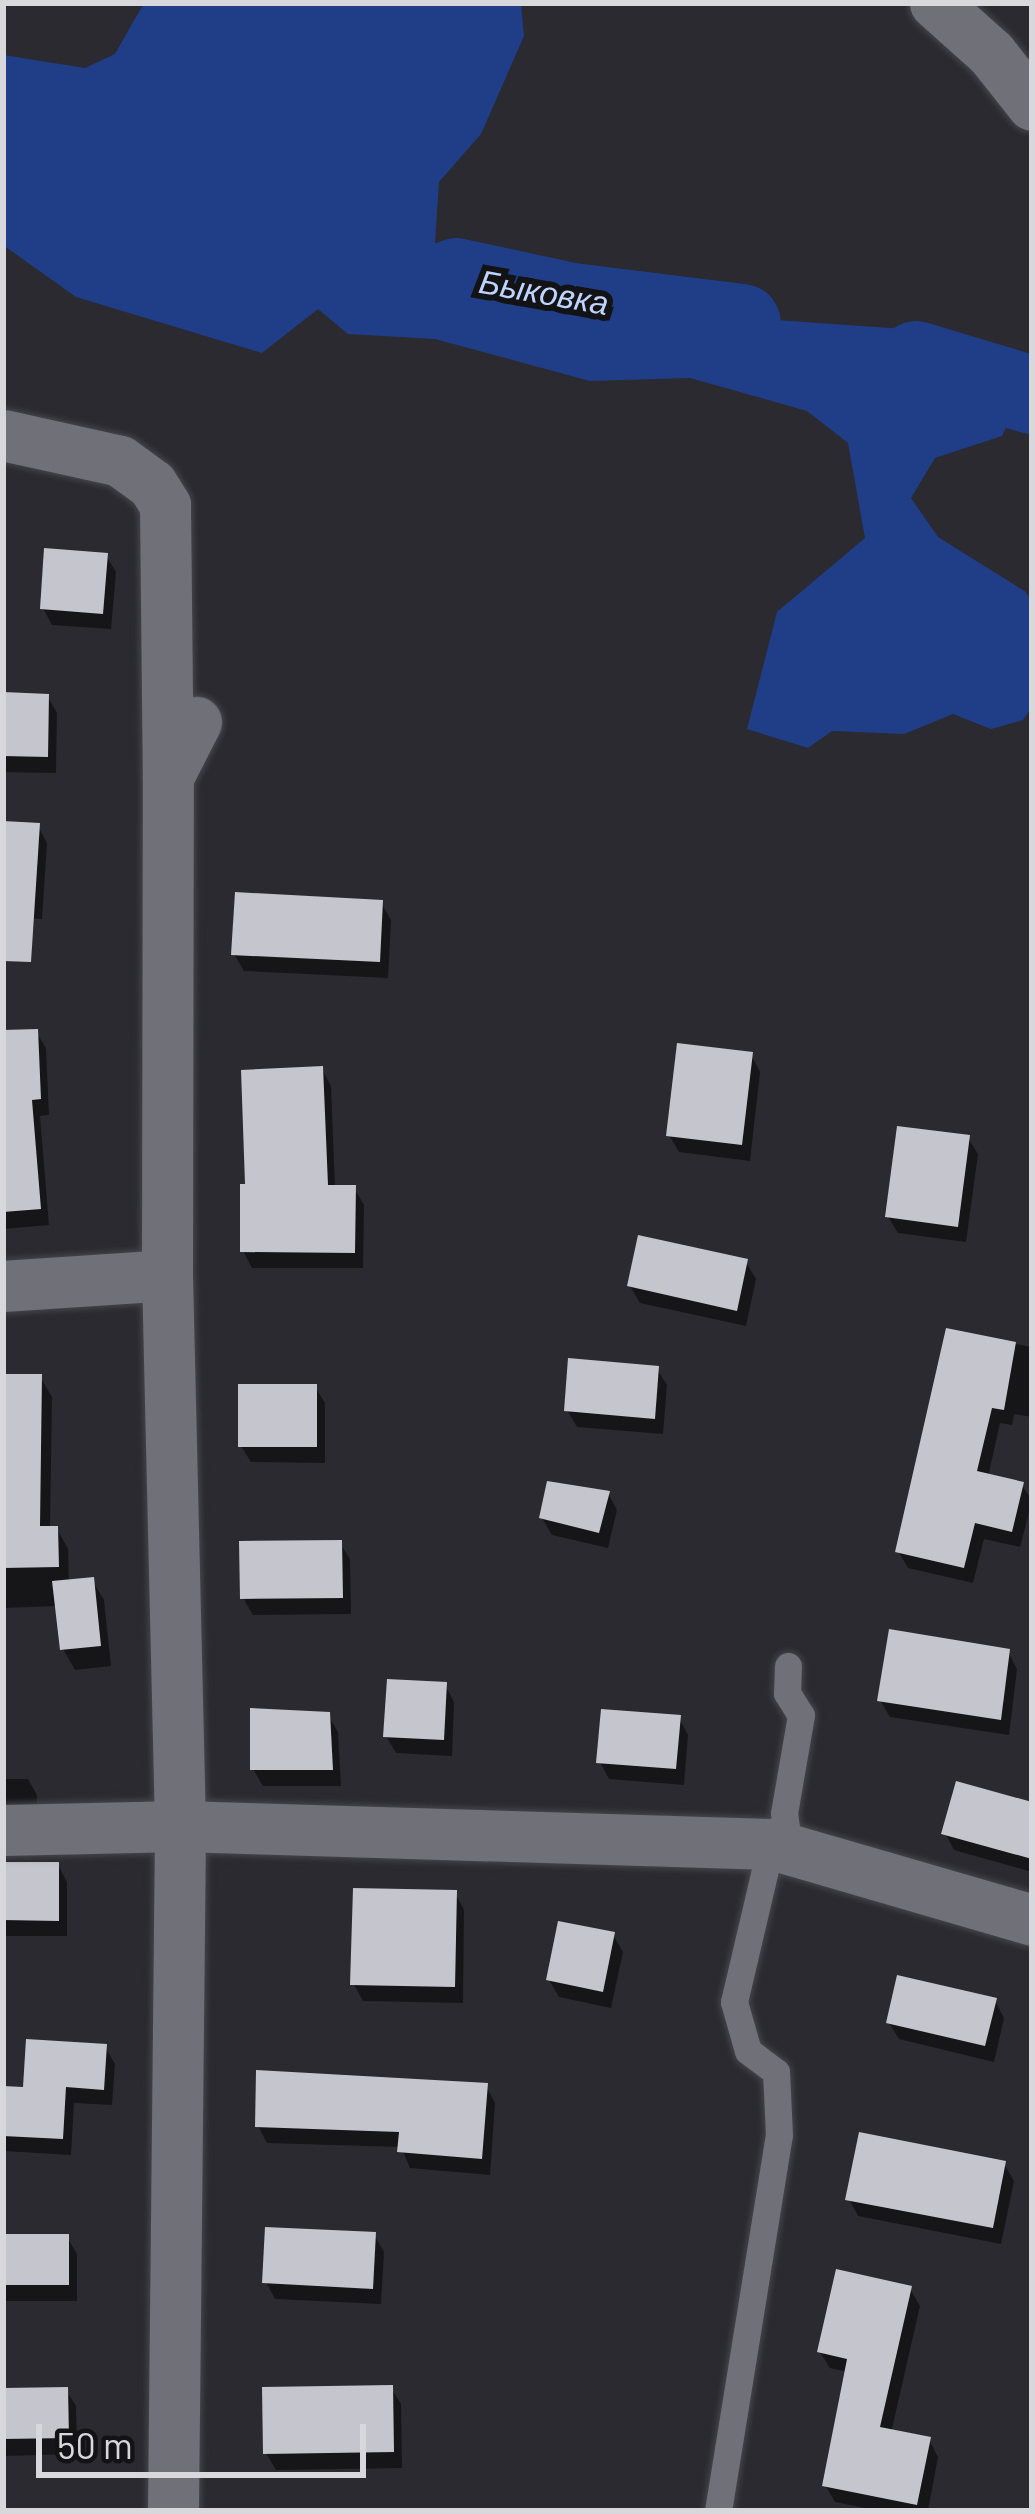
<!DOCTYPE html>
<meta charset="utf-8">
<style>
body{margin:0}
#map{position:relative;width:1035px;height:2514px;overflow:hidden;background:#2a2a30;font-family:Barlow,sans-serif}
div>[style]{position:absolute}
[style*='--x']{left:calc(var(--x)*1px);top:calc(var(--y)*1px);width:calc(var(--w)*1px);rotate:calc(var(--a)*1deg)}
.water>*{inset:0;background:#203e87}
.shadow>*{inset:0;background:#0007}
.river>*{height:78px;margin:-39px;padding:0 39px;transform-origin:39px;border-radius:39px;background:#203e87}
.building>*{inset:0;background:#c5c5cd}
.roads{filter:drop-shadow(0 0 3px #45454b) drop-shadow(0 0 3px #45454b)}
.service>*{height:27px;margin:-13.5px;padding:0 13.5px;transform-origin:13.5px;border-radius:13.5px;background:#707178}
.minor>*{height:51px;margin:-25.5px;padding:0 25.5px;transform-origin:25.5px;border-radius:25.5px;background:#707178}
span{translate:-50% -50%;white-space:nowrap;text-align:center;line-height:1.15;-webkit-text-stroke:12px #131316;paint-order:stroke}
.water-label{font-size:33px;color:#bed3fd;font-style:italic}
.frame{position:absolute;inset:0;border:6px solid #d8d8dc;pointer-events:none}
.scale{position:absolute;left:36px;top:2424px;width:330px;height:54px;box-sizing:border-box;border:6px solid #d8d8dc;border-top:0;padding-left:15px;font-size:36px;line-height:42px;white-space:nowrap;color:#d8d8dc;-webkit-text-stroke:9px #131316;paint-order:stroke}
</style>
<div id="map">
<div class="water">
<div style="clip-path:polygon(144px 3px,521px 3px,524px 36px,481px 134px,439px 182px,435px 242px,472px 270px,577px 306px,918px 330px,1012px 378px,1020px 397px,1002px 436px,935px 458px,911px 498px,938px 537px,1026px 592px,1032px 603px,1032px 707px,1023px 720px,991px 729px,953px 714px,904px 734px,832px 731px,808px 748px,747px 729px,777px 612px,865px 538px,848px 443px,807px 411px,690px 378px,590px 381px,435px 339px,348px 334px,318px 309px,262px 353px,76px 297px,3px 245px,3px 55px,85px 68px,115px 54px)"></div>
</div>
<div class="shadow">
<div style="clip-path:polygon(106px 556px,116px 572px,111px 629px,52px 625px,43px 608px)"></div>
<div style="clip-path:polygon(3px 695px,48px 697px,57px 713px,56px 773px,3px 772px)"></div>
<div style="clip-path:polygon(3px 824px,38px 826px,47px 843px,42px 919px,3px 917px)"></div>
<div style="clip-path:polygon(381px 903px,391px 920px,388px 978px,244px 971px,234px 954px)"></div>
<div style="clip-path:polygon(36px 1032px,46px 1048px,49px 1115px,40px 1116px,49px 1225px,3px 1229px,3px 1033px)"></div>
<div style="clip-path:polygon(751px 1055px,760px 1072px,750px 1161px,679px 1152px,669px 1135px)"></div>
<div style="clip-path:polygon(322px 1069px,331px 1086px,335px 1188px,354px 1188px,364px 1205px,363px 1268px,252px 1268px,243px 1251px)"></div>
<div style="clip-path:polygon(968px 1138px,978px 1154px,966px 1242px,898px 1233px,888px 1217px)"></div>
<div style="clip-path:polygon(746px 1262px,756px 1279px,746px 1326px,640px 1303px,630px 1286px)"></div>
<div style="clip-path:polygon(949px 1332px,1032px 1347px,1032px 1417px,1014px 1414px,1012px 1425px,1000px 1423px,988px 1477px,1022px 1485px,1032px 1501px,1020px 1547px,984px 1539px,973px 1583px,908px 1568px,898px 1551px)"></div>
<div style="clip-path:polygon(657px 1369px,667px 1385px,663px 1434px,577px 1427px,567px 1410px)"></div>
<div style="clip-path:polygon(3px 1377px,40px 1377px,52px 1397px,50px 1529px,57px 1529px,68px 1549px,69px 1582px,92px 1580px,104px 1600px,111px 1666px,75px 1670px,63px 1649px,58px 1606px,3px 1608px)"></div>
<div style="clip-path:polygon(315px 1387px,325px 1403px,325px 1463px,251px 1462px,241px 1446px)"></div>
<div style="clip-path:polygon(608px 1493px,617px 1510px,608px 1548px,552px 1535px,542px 1518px)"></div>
<div style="clip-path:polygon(340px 1543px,350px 1559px,351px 1614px,253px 1615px,243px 1598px)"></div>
<div style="clip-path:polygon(1008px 1652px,1017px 1669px,1009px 1735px,890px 1717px,880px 1700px)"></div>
<div style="clip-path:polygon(445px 1685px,454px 1702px,452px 1756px,396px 1753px,386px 1736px)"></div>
<div style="clip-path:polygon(328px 1715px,338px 1732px,341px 1786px,263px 1786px,253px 1769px)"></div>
<div style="clip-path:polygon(679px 1718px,688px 1735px,684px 1785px,609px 1779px,600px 1762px)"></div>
<div style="clip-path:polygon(3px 1779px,28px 1779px,37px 1795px,37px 1816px,3px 1819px)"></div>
<div style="clip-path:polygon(1032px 1805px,1032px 1872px,954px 1850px,945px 1833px)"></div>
<div style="clip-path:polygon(3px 1863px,58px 1865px,67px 1882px,67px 1936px,3px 1936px)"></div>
<div style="clip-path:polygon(455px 1893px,464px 1910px,463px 2003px,363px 2001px,354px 1985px)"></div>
<div style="clip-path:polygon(613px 1935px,623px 1952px,611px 2008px,559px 1997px,549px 1980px)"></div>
<div style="clip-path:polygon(995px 2001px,1004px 2018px,994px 2062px,899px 2039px,889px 2023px)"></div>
<div style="clip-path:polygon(105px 2047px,115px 2064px,112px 2105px,74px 2103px,71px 2155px,3px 2151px,3px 2089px,26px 2090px)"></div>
<div style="clip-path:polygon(486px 2086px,495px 2103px,490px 2175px,410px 2168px,401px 2147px,267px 2143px,258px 2126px)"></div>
<div style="clip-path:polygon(1004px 2164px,1014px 2181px,1001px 2244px,858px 2216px,849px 2199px)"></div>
<div style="clip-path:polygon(374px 2235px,384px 2252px,381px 2304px,275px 2299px,266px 2282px)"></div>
<div style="clip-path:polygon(3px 2237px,67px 2237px,77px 2254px,77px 2301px,3px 2301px)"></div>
<div style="clip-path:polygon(910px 2289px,920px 2306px,891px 2433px,929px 2440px,938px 2457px,928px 2511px,880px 2511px,835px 2502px,825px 2485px,847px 2372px,830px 2368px,820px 2352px)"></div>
<div style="clip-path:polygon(391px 2388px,401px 2404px,402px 2468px,276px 2470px,266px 2453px)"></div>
<div style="clip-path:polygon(66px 2390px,76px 2406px,77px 2454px,3px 2456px,3px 2391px)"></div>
</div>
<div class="river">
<div style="--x:456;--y:277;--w:119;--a:12.2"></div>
<div style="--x:572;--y:302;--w:171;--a:7"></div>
<div style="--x:916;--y:360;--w:121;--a:16.8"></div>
</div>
<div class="building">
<div style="clip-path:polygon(44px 548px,108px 553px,103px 614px,40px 609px)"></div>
<div style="clip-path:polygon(3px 692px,49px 694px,48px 757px,3px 756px)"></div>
<div style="clip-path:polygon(3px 821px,40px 823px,31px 962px,3px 961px)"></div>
<div style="clip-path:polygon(235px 892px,383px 900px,380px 962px,231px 955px)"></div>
<div style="clip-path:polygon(38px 1029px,41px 1099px,32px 1100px,41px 1209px,3px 1212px,3px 1030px)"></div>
<div style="clip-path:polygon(677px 1043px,753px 1052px,742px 1145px,666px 1136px)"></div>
<div style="clip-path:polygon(323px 1066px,328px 1185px,356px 1185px,355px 1253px,240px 1252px,240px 1184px,245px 1184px,241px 1070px)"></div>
<div style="clip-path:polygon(897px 1126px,970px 1135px,958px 1227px,885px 1217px)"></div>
<div style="clip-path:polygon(638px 1235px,748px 1259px,737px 1311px,627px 1286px)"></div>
<div style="clip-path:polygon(946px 1328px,1016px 1342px,1004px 1410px,992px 1408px,977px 1471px,1024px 1482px,1012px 1532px,975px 1523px,964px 1568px,895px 1552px)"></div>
<div style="clip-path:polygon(568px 1358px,659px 1366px,655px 1419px,564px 1411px)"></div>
<div style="clip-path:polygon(3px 1374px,42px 1374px,40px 1526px,58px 1526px,59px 1567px,3px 1568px)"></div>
<div style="clip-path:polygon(238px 1384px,317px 1384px,317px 1447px,238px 1447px)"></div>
<div style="clip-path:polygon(547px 1481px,610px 1491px,599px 1533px,539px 1518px)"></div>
<div style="clip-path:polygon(342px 1540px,343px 1598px,240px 1599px,239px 1541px)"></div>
<div style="clip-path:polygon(94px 1577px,101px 1646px,60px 1650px,52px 1581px)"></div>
<div style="clip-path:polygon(889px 1629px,1010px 1649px,1001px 1720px,877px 1701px)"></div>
<div style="clip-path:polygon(387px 1679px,447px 1682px,444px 1740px,383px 1737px)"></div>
<div style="clip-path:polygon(250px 1708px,330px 1712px,333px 1770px,250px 1770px)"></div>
<div style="clip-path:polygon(601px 1709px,681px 1715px,676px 1769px,596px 1763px)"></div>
<div style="clip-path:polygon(956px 1781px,1032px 1802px,1032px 1859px,941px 1834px)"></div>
<div style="clip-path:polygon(3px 1862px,59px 1862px,59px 1921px,3px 1920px)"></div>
<div style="clip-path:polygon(353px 1888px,457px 1890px,455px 1987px,350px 1985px)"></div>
<div style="clip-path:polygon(558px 1921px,615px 1932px,603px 1992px,546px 1980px)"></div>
<div style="clip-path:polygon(897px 1975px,997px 1998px,985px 2046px,886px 2023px)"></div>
<div style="clip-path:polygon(26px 2039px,107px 2044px,104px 2090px,66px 2087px,63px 2139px,3px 2136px,3px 2086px,23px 2087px)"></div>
<div style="clip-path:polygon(256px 2070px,488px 2083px,482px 2159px,397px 2152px,399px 2132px,255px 2127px)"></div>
<div style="clip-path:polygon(859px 2132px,1006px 2161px,993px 2228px,845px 2200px)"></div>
<div style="clip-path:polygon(265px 2227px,376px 2232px,373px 2289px,262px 2283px)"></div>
<div style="clip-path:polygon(3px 2234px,69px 2234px,69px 2285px,3px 2285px)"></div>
<div style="clip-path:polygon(836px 2269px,912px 2286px,880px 2427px,931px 2437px,917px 2505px,822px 2486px,847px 2359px,817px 2352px)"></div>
<div style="clip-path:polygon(393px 2385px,394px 2452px,263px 2454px,262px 2387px)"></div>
<div style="clip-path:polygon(68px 2387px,69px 2438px,3px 2439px,3px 2388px)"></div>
</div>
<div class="roads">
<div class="service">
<div style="--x:788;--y:1666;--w:27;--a:92"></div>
<div style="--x:787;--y:1693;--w:26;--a:58"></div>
<div style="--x:801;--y:1715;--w:99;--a:99.8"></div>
<div style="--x:784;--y:1813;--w:35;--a:82"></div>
<div style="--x:718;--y:2511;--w:381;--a:-80.8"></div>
<div style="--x:779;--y:2135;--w:63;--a:-92.7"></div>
<div style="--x:776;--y:2072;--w:35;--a:-143"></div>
<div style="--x:748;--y:2051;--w:51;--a:-105.9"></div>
<div style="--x:734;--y:2002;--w:162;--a:-76.8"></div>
</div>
<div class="minor">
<div style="--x:935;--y:3;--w:75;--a:41.8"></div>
<div style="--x:991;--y:53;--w:66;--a:51.7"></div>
<div style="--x:3;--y:435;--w:120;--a:12.5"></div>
<div style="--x:120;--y:461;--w:39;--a:36"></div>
<div style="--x:152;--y:484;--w:25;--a:58"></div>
<div style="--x:165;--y:505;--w:266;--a:89.4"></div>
<div style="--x:3;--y:1286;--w:164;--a:-3.8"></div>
<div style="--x:3;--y:1830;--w:177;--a:-1.3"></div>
<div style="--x:180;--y:1826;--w:591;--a:1.74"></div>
<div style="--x:771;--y:1844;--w:272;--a:16.2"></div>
<div style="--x:173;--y:2511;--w:685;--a:-89.41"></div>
<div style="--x:180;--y:1826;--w:551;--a:-91.35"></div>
<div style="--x:167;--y:1275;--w:498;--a:-89.9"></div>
<div style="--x:168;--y:777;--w:62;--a:-63"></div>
</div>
</div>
<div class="water-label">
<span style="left:544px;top:292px;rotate:10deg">Быковка</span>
</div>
<div class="frame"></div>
<div class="scale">50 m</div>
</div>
